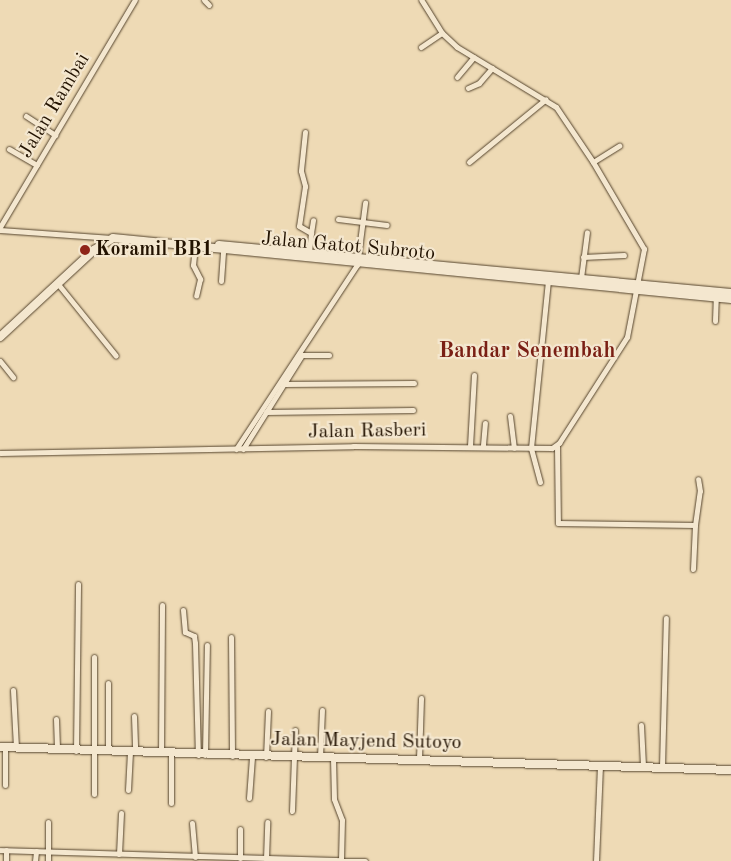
<!DOCTYPE html>
<style>
body{margin:0}
#map{position:relative;width:731px;height:861px;overflow:hidden;background:#eedab5;font-family:"Old Standard TT",serif}
div>[style]{position:absolute}
[style*='--x']{left:calc(var(--x)*1px);top:calc(var(--y)*1px);width:calc(var(--w)*1px);rotate:calc(var(--a)*1deg)}
.roads{filter:drop-shadow(0 0 1px #55442d) drop-shadow(0 0 1px #55442d)}
.street>*{height:5px;margin:-2.5px;padding:0 2.5px;transform-origin:2.5px;border-radius:2.5px;background:#f4e7cf}
.secondary>*{height:8px;margin:-4px;padding:0 4px;transform-origin:4px;border-radius:4px;background:#f4e7cf}
.dots>*{width:14px;height:14px;translate:-50% -50%;box-sizing:border-box;border:2px solid #f4e7cf;border-radius:50%}
span{translate:-50% -50%;white-space:nowrap;text-align:center;line-height:1.15;-webkit-text-stroke:4.5px #f4e7cf;paint-order:stroke}
.street-label{font-size:20px;color:#221200}
.poi-label{font-size:20px;color:#221200;font-weight:700}
.left{translate:0 -50%;text-align:left}
.quarter-label{font-size:22px;color:#7a1f14;font-weight:700}
</style>
<div id="map">
<div class="roads">
<div class="street">
<div style="--x:204;--y:0;--w:7;--a:45"></div>
<div style="--x:421;--y:47;--w:25;--a:-34"></div>
<div style="--x:457;--y:77;--w:26;--a:-50"></div>
<div style="--x:468;--y:88;--w:12;--a:-24"></div>
<div style="--x:479;--y:83;--w:20;--a:-49"></div>
<div style="--x:26;--y:116;--w:35;--a:33"></div>
<div style="--x:305;--y:132;--w:39;--a:96"></div>
<div style="--x:301;--y:171;--w:16;--a:75"></div>
<div style="--x:305;--y:186;--w:40;--a:98.5"></div>
<div style="--x:299;--y:226;--w:14;--a:30"></div>
<div style="--x:311;--y:233;--w:20;--a:96"></div>
<div style="--x:9;--y:149;--w:32;--a:30"></div>
<div style="--x:469;--y:162;--w:99;--a:-39.3"></div>
<div style="--x:593;--y:162;--w:31;--a:-32"></div>
<div style="--x:338;--y:219;--w:49;--a:7"></div>
<div style="--x:0;--y:227;--w:264;--a:-59.3"></div>
<div style="--x:0;--y:230;--w:112;--a:4.1"></div>
<div style="--x:311;--y:233;--w:13;--a:-81"></div>
<div style="--x:195;--y:246;--w:19;--a:96"></div>
<div style="--x:193;--y:265;--w:16;--a:63"></div>
<div style="--x:200;--y:279;--w:17;--a:103"></div>
<div style="--x:583;--y:257;--w:41;--a:-2.8"></div>
<div style="--x:581;--y:278;--w:46;--a:-82.6"></div>
<div style="--x:221;--y:281;--w:31;--a:-86"></div>
<div style="--x:58;--y:284;--w:92;--a:51.1"></div>
<div style="--x:715;--y:321;--w:23;--a:-88"></div>
<div style="--x:0;--y:361;--w:21;--a:51"></div>
<div style="--x:283;--y:384;--w:131;--a:-0.4"></div>
<div style="--x:266;--y:412;--w:147;--a:-0.8"></div>
<div style="--x:510;--y:416;--w:32;--a:83"></div>
<div style="--x:483;--y:445;--w:22;--a:-85"></div>
<div style="--x:470;--y:446;--w:71;--a:-86.8"></div>
<div style="--x:557;--y:446;--w:77;--a:89.3"></div>
<div style="--x:558;--y:523;--w:137;--a:0.8"></div>
<div style="--x:695;--y:525;--w:34;--a:-82"></div>
<div style="--x:700;--y:491;--w:12;--a:-99"></div>
<div style="--x:236;--y:449;--w:220;--a:-56.7"></div>
<div style="--x:357;--y:265;--w:63;--a:-82.6"></div>
<div style="--x:243;--y:449;--w:111;--a:-57.9"></div>
<div style="--x:302;--y:355;--w:27;--a:0"></div>
<div style="--x:0;--y:453;--w:353;--a:-1.1"></div>
<div style="--x:353;--y:446;--w:199;--a:0.6"></div>
<div style="--x:552;--y:448;--w:9;--a:-36"></div>
<div style="--x:559;--y:443;--w:126;--a:-57.3"></div>
<div style="--x:627;--y:337;--w:90;--a:-79.1"></div>
<div style="--x:644;--y:249;--w:101;--a:-120.4"></div>
<div style="--x:593;--y:162;--w:66;--a:-123.9"></div>
<div style="--x:556;--y:107;--w:116;--a:-148.8"></div>
<div style="--x:457;--y:47;--w:21;--a:-137"></div>
<div style="--x:442;--y:33;--w:39;--a:-122"></div>
<div style="--x:540;--y:482;--w:35;--a:-105"></div>
<div style="--x:531;--y:448;--w:167;--a:-84.2"></div>
<div style="--x:693;--y:569;--w:44;--a:-87.4"></div>
<div style="--x:183;--y:610;--w:22;--a:85"></div>
<div style="--x:185;--y:632;--w:10;--a:24"></div>
<div style="--x:194;--y:636;--w:7;--a:82"></div>
<div style="--x:195;--y:643;--w:112;--a:88.5"></div>
<div style="--x:231;--y:637;--w:119;--a:89.5"></div>
<div style="--x:108;--y:683;--w:68;--a:90"></div>
<div style="--x:13;--y:690;--w:57;--a:87"></div>
<div style="--x:134;--y:716;--w:36;--a:88"></div>
<div style="--x:56;--y:719;--w:31;--a:88"></div>
<div style="--x:641;--y:725;--w:41;--a:87.2"></div>
<div style="--x:5;--y:747;--w:38;--a:90"></div>
<div style="--x:76;--y:751;--w:167;--a:-89.3"></div>
<div style="--x:161;--y:753;--w:148;--a:-89.6"></div>
<div style="--x:205;--y:755;--w:110;--a:-89"></div>
<div style="--x:266;--y:757;--w:46;--a:-87.5"></div>
<div style="--x:320;--y:757;--w:47;--a:-87.6"></div>
<div style="--x:419;--y:759;--w:61;--a:-88.1"></div>
<div style="--x:662;--y:766;--w:148;--a:-88.5"></div>
<div style="--x:128;--y:790;--w:37;--a:-87"></div>
<div style="--x:94;--y:794;--w:137;--a:-90"></div>
<div style="--x:249;--y:798;--w:41;--a:-85.8"></div>
<div style="--x:171;--y:803;--w:49;--a:-90"></div>
<div style="--x:292;--y:811;--w:81;--a:-87.9"></div>
<div style="--x:48;--y:822;--w:39;--a:90"></div>
<div style="--x:192;--y:823;--w:34;--a:85"></div>
<div style="--x:240;--y:829;--w:29;--a:90"></div>
<div style="--x:0;--y:850;--w:341;--a:1.7"></div>
<div style="--x:341;--y:860;--w:40;--a:-88.6"></div>
<div style="--x:342;--y:820;--w:22;--a:-111"></div>
<div style="--x:334;--y:799;--w:42;--a:-91.4"></div>
<div style="--x:119;--y:854;--w:41;--a:-87.2"></div>
<div style="--x:266;--y:859;--w:37;--a:-88"></div>
<div style="--x:6;--y:861;--w:11;--a:-90"></div>
<div style="--x:35;--y:861;--w:10;--a:-84"></div>
<div style="--x:341;--y:861;--w:24;--a:0"></div>
<div style="--x:596;--y:861;--w:96;--a:-87.6"></div>
</div>
<div class="secondary">
<div style="--x:219;--y:245;--w:514;--a:5.36"></div>
<div style="--x:0;--y:337;--w:128;--a:-42.8"></div>
<div style="--x:94;--y:250;--w:22;--a:-32"></div>
<div style="--x:113;--y:238;--w:621;--a:5.64"></div>
<div style="--x:0;--y:747;--w:731;--a:1.8"></div>
</div>
</div>
<div class="dots">
<div style="left:85px;top:250px;background:#8f2418"></div>
</div>
<div class="street-label">
<span style="left:55px;top:106px;rotate:-59deg">Jalan Rambai</span>
<span style="left:348px;top:247px;rotate:5deg">Jalan Gatot Subroto</span>
<span style="left:367px;top:432px;rotate:-1deg">Jalan Rasberi</span>
<span style="left:366px;top:742px;rotate:1deg">Jalan Mayjend Sutoyo</span>
</div>
<div class="poi-label">
<span class="left" style="left:95px;top:250px">Koramil BB1</span>
</div>
<div class="quarter-label">
<span style="left:527px;top:352px">Bandar Senembah</span>
</div>
</div>
